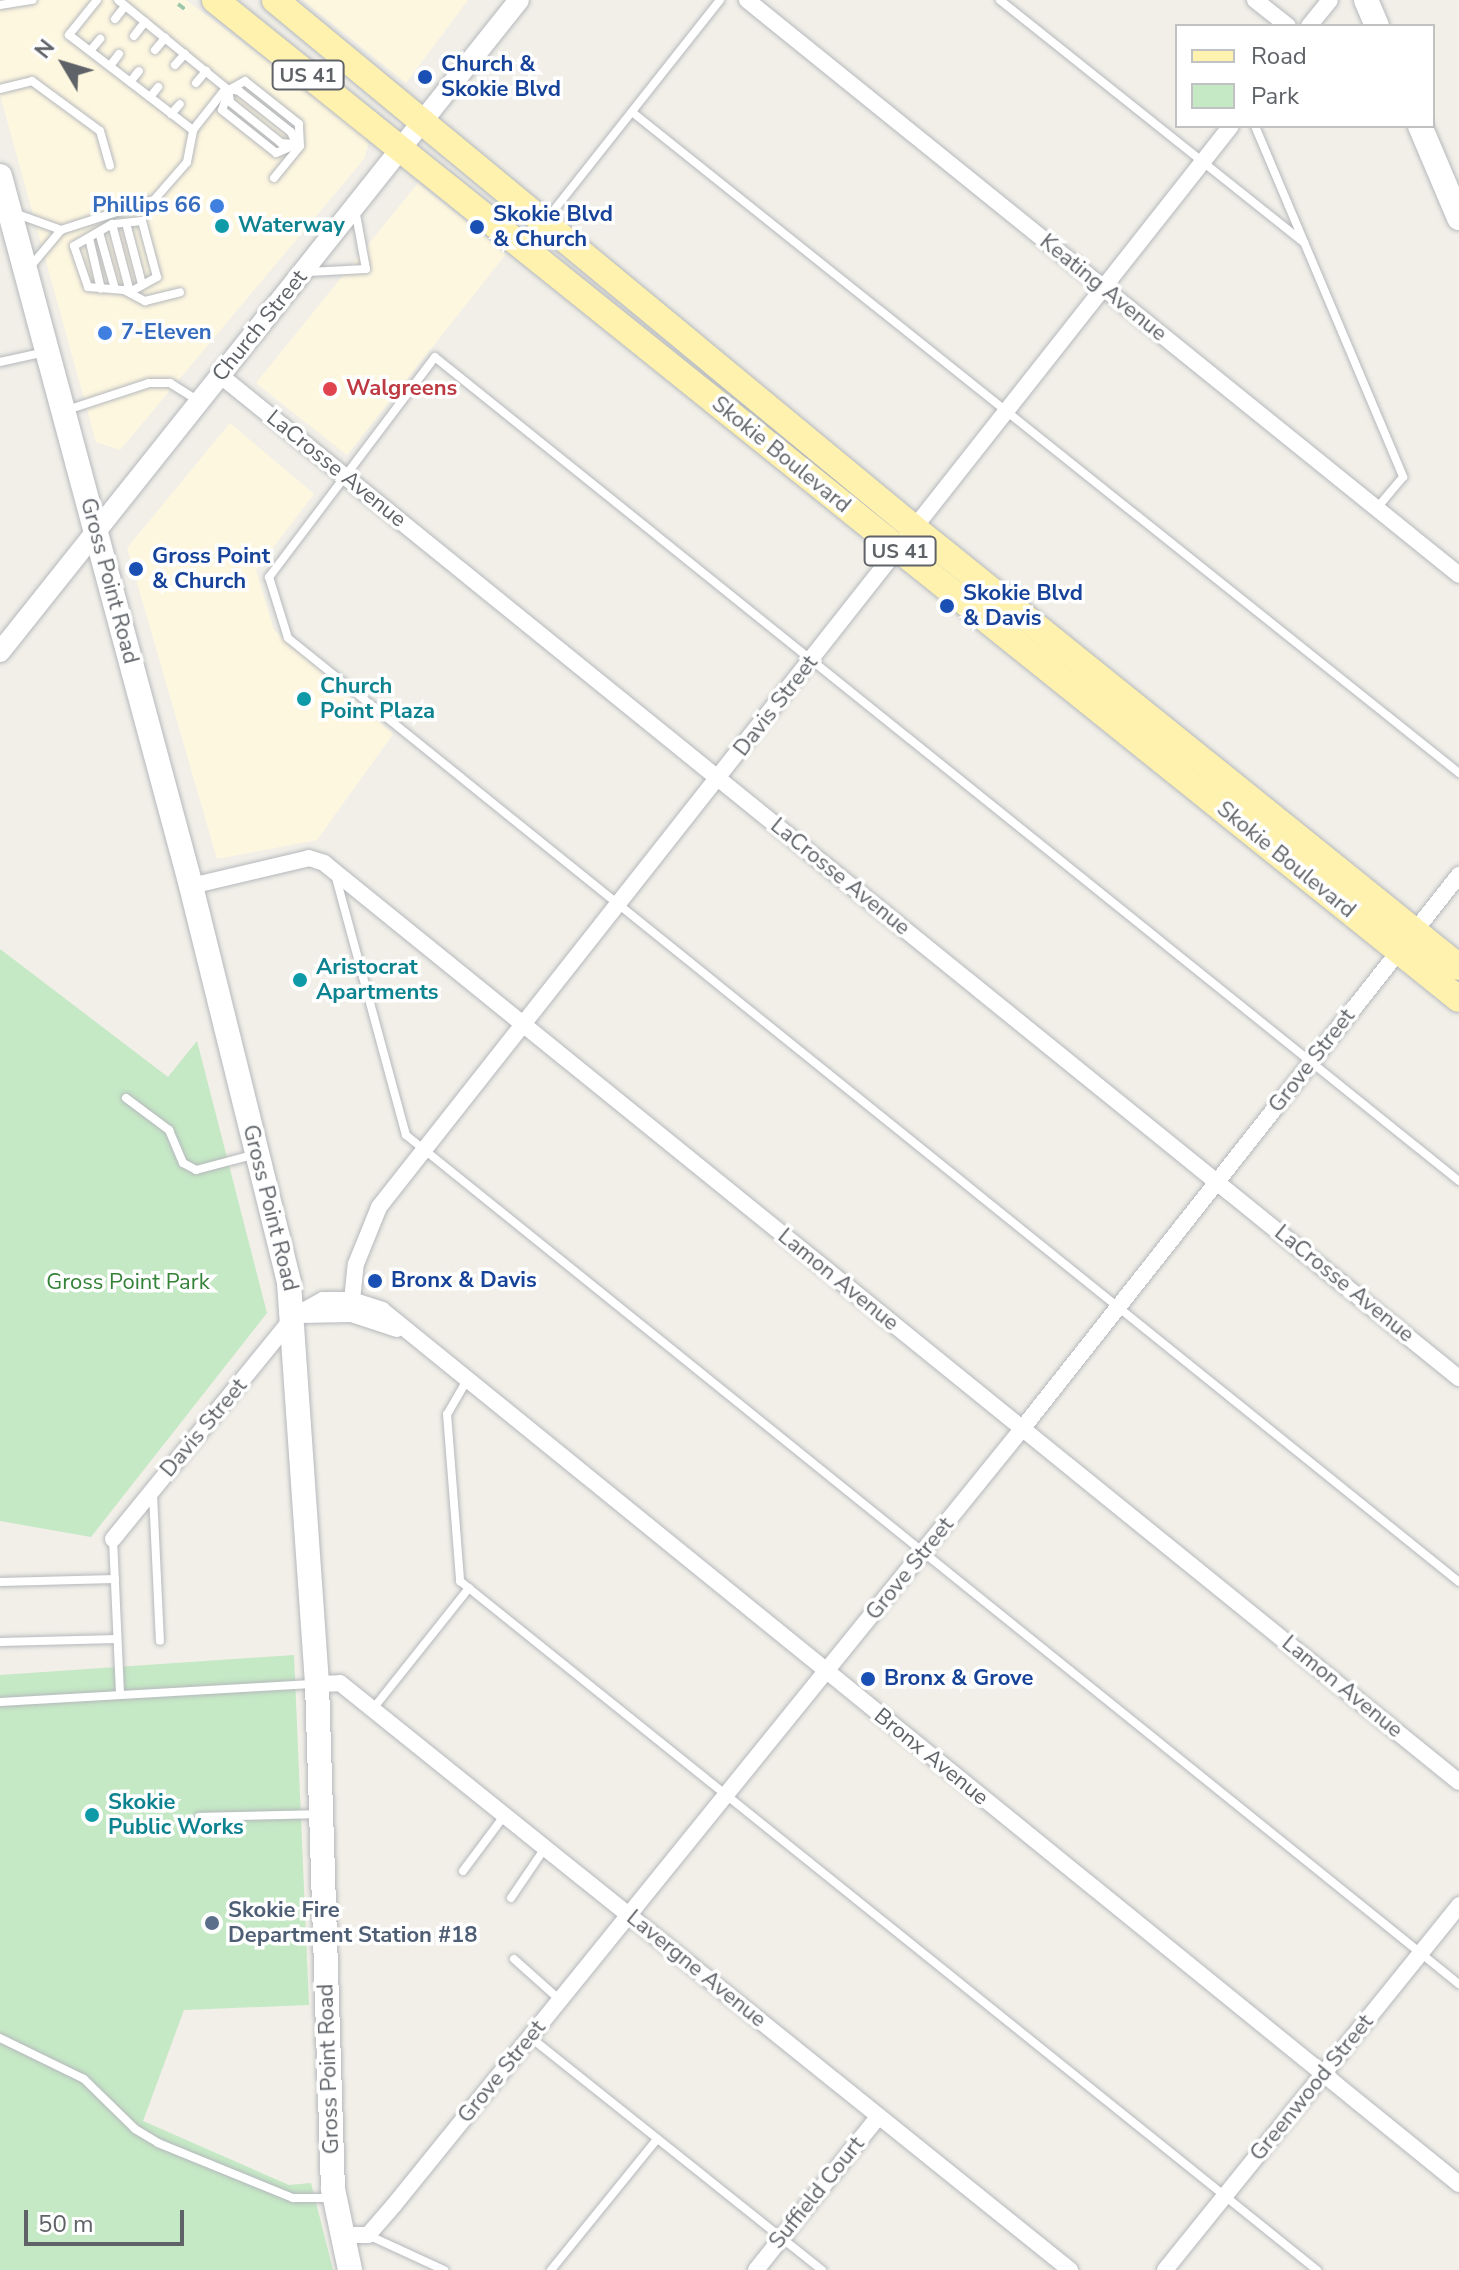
<!DOCTYPE html>
<style>
body{margin:0}
#map{position:relative;width:1459px;height:2270px;overflow:hidden;background:#f1efe8;font-family:"Nunito Sans",sans-serif}
div>[style]{position:absolute}
[style*='--x']{left:calc(var(--x)*1px);top:calc(var(--y)*1px);width:calc(var(--w)*1px);rotate:calc(var(--a)*1deg)}
.commercial>*{inset:0;background:#fef7e0}
.green>*{inset:0;background:#c5e8c5}
.path>*{height:4px;margin-top:-2px;transform-origin:0;background:repeating-linear-gradient(90deg,#9cc7a9 0 8px,transparent 0 12px)}
.roads{filter:drop-shadow(0 0 2px #b5b8bc) drop-shadow(0 0 2px #b5b8bc)}
.service>*{height:8px;margin:-4px;padding:0 4px;transform-origin:4px;border-radius:4px;background:#fff}
.minor>*{height:16px;margin:-8px;padding:0 8px;transform-origin:8px;border-radius:8px;background:#fff}
.tertiary>*{height:20px;margin:-10px;padding:0 10px;transform-origin:10px;border-radius:10px;background:#fff}
.secondary>*{height:24px;margin:-12px;padding:0 12px;transform-origin:12px;border-radius:12px;background:#fff}
.primary>*{height:26px;margin:-13px;padding:0 13px;transform-origin:13px;border-radius:13px;background:#fff2af}
.dots>*{width:22px;height:22px;translate:-50% -50%;box-sizing:border-box;border:4px solid #fff;border-radius:50%}
span{translate:-50% -50%;white-space:nowrap;text-align:center;line-height:1.15;-webkit-text-stroke:7px #fff;paint-order:stroke}
.shield-label span{padding:2px 6px;background:#fff;border:2px solid;border-radius:6px;-webkit-text-stroke-width:0}
.shield-label{font-size:20px;color:#5f6368;font-weight:700}
.transit-label{font-size:22px;color:#164399;font-weight:700}
.left{translate:0 -50%;text-align:left}
.shop-label{font-size:22px;color:#366cbe;font-weight:700}
.right{translate:-100% -50%;text-align:right}
.culture-label{font-size:22px;color:#0d838f;font-weight:700}
.street-label{font-size:22px;color:#5f6368}
.health-label{font-size:22px;color:#be3a42;font-weight:700}
.park-label{font-size:22px;color:#348238}
.service-label{font-size:22px;color:#4e5e75;font-weight:700}
.legend{position:absolute;left:1175px;top:24px;width:260px;height:104px;box-sizing:border-box;background:#fff;border:2px solid #bfc1c3;margin:0;padding:10px 14px;list-style:none;font-size:24px;color:#5f6368}
.legend li{display:flex;align-items:center;gap:16px;height:40px}
.legend b{width:40px;border:2px solid #bfc1c3}
.north{position:absolute;left:24px;top:24px;width:80px;height:80px;-webkit-text-stroke:6px #fff;paint-order:stroke;rotate:308deg;font-size:22px;font-weight:700;line-height:32px;text-align:center;color:#5f6368}
.north::after{content:'';display:block;margin:auto;width:28px;height:36px;background:#5f6368;clip-path:polygon(50% 0,100% 100%,50% 72%,0 100%)}
.scale{position:absolute;left:24px;top:2210px;width:160px;height:36px;box-sizing:border-box;border:4px solid #5f6368;border-top:0;padding-left:10px;font-size:24px;line-height:28px;white-space:nowrap;color:#5f6368;-webkit-text-stroke:6px #fff;paint-order:stroke}
</style>
<div id="map">
<div class="commercial">
<div style="clip-path:polygon(0 0,186px 0,363px 133px,368px 145px,364px 159px,120px 450px,96px 442px,0 95px)"></div>
<div style="clip-path:polygon(303px 0,468px 0,406px 83px)"></div>
<div style="clip-path:polygon(418px 183px,506px 254px,347px 455px,256px 383px)"></div>
<div style="clip-path:polygon(230px 423px,314px 494px,256px 570px,274px 630px,393px 734px,317px 840px,217px 859px,127px 548px)"></div>
</div>
<div class="green">
<div style="clip-path:polygon(0 949px,168px 1077px,197px 1041px,267px 1313px,91px 1537px,0 1521px)"></div>
<div style="clip-path:polygon(294px 1655px,309px 2005px,184px 2010px,143px 2121px,289px 2185px,311px 2183px,333px 2270px,0 2270px,0 1675px)"></div>
</div>
<div class="path">
<div style="--x:178;--y:4;--w:10;--a:37"></div>
</div>
<div class="roads">
<div class="service">
<div style="--x:97;--y:0;--w:45;--a:128.7"></div>
<div style="--x:69;--y:35;--w:156;--a:37.5"></div>
<div style="--x:193;--y:130;--w:53;--a:-51.8"></div>
<div style="--x:226;--y:88;--w:139;--a:-140.8"></div>
<div style="--x:1000;--y:0;--w:389;--a:38.6"></div>
<div style="--x:0;--y:5;--w:33;--a:-9"></div>
<div style="--x:115;--y:19;--w:16;--a:-52"></div>
<div style="--x:134;--y:36;--w:18;--a:-52"></div>
<div style="--x:155;--y:50;--w:16;--a:-50"></div>
<div style="--x:90;--y:51;--w:16;--a:-50"></div>
<div style="--x:175;--y:65;--w:15;--a:-48"></div>
<div style="--x:110;--y:66;--w:15;--a:-53"></div>
<div style="--x:130;--y:82;--w:14;--a:-51"></div>
<div style="--x:196;--y:83;--w:16;--a:-50"></div>
<div style="--x:0;--y:89;--w:33;--a:-14"></div>
<div style="--x:32;--y:81;--w:84;--a:36.3"></div>
<div style="--x:100;--y:131;--w:36;--a:74"></div>
<div style="--x:228;--y:89;--w:11;--a:10"></div>
<div style="--x:239;--y:91;--w:66;--a:38.3"></div>
<div style="--x:291;--y:132;--w:12;--a:66"></div>
<div style="--x:229;--y:95;--w:7;--a:82"></div>
<div style="--x:230;--y:102;--w:65;--a:38.8"></div>
<div style="--x:281;--y:143;--w:14;--a:4"></div>
<div style="--x:150;--y:97;--w:13;--a:-51"></div>
<div style="--x:632;--y:112;--w:1059;--a:38.63"></div>
<div style="--x:171;--y:114;--w:13;--a:-48"></div>
<div style="--x:1255;--y:126;--w:381;--a:67.1"></div>
<div style="--x:1403;--y:477;--w:40;--a:130"></div>
<div style="--x:274;--y:178;--w:41;--a:-50.9"></div>
<div style="--x:300;--y:146;--w:22;--a:-93"></div>
<div style="--x:299;--y:124;--w:69;--a:-141.5"></div>
<div style="--x:245;--y:81;--w:18;--a:151"></div>
<div style="--x:229;--y:90;--w:21;--a:109"></div>
<div style="--x:222;--y:110;--w:69;--a:38.5"></div>
<div style="--x:276;--y:153;--w:23;--a:-23"></div>
<div style="--x:17;--y:214;--w:47;--a:20"></div>
<div style="--x:547;--y:219;--w:279;--a:-51.7"></div>
<div style="--x:126;--y:223;--w:63;--a:75.3"></div>
<div style="--x:112;--y:224;--w:70;--a:75.2"></div>
<div style="--x:130;--y:292;--w:31;--a:-29"></div>
<div style="--x:157;--y:277;--w:58;--a:-105"></div>
<div style="--x:142;--y:221;--w:30;--a:174"></div>
<div style="--x:112;--y:224;--w:44;--a:149.9"></div>
<div style="--x:74;--y:246;--w:43;--a:71.1"></div>
<div style="--x:88;--y:287;--w:36;--a:5"></div>
<div style="--x:124;--y:290;--w:24;--a:28"></div>
<div style="--x:145;--y:301;--w:36;--a:-14"></div>
<div style="--x:99;--y:232;--w:59;--a:74.3"></div>
<div style="--x:89;--y:238;--w:52;--a:76.8"></div>
<div style="--x:30;--y:267;--w:48;--a:-50"></div>
<div style="--x:61;--y:230;--w:98;--a:-17.9"></div>
<div style="--x:154;--y:200;--w:50;--a:-49"></div>
<div style="--x:187;--y:162;--w:33;--a:-79"></div>
<div style="--x:308;--y:272;--w:58;--a:-3"></div>
<div style="--x:366;--y:269;--w:61;--a:-100.4"></div>
<div style="--x:0;--y:362;--w:46;--a:-12.5"></div>
<div style="--x:67;--y:410;--w:86;--a:-18.2"></div>
<div style="--x:149;--y:383;--w:21;--a:0"></div>
<div style="--x:170;--y:383;--w:34;--a:32"></div>
<div style="--x:335;--y:874;--w:270;--a:74.8"></div>
<div style="--x:406;--y:1135;--w:1353;--a:38.88"></div>
<div style="--x:126;--y:1098;--w:54;--a:36.7"></div>
<div style="--x:169;--y:1130;--w:36;--a:67"></div>
<div style="--x:183;--y:1163;--w:15;--a:28"></div>
<div style="--x:196;--y:1170;--w:62;--a:-14.9"></div>
<div style="--x:1459;--y:1181;--w:1314;--a:-141.18"></div>
<div style="--x:435;--y:357;--w:276;--a:127"></div>
<div style="--x:269;--y:577;--w:64;--a:72.7"></div>
<div style="--x:288;--y:638;--w:1504;--a:38.87"></div>
<div style="--x:467;--y:1380;--w:39;--a:120"></div>
<div style="--x:447;--y:1414;--w:168;--a:85.5"></div>
<div style="--x:460;--y:1581;--w:1100;--a:38.8"></div>
<div style="--x:153;--y:1494;--w:147;--a:87.3"></div>
<div style="--x:113;--y:1539;--w:156;--a:87.4"></div>
<div style="--x:0;--y:1582;--w:115;--a:-1.5"></div>
<div style="--x:0;--y:1642;--w:117;--a:-1.5"></div>
<div style="--x:0;--y:1702;--w:317;--a:-3.3"></div>
<div style="--x:372;--y:1710;--w:156;--a:-51.5"></div>
<div style="--x:199;--y:1817;--w:121;--a:-1.4"></div>
<div style="--x:463;--y:1871;--w:69;--a:-53.3"></div>
<div style="--x:511;--y:1898;--w:60;--a:-55.8"></div>
<div style="--x:514;--y:1959;--w:62;--a:41.7"></div>
<div style="--x:530;--y:2037;--w:374;--a:38.6"></div>
<div style="--x:0;--y:2038;--w:93;--a:26"></div>
<div style="--x:84;--y:2079;--w:71;--a:44.4"></div>
<div style="--x:135;--y:2129;--w:27;--a:31"></div>
<div style="--x:158;--y:2143;--w:146;--a:22.2"></div>
<div style="--x:293;--y:2198;--w:37;--a:0"></div>
<div style="--x:368;--y:2235;--w:84;--a:24.7"></div>
<div style="--x:551;--y:2270;--w:169;--a:-51"></div>
</div>
<div class="minor">
<div style="--x:747;--y:0;--w:915;--a:38.92"></div>
<div style="--x:1255;--y:0;--w:42;--a:38.2"></div>
<div style="--x:1309;--y:26;--w:33;--a:-51"></div>
<div style="--x:221;--y:376;--w:1593;--a:38.99"></div>
<div style="--x:191;--y:886;--w:121;--a:-13.3"></div>
<div style="--x:309;--y:858;--w:16;--a:18"></div>
<div style="--x:324;--y:863;--w:1460;--a:39"></div>
<div style="--x:352;--y:1300;--w:36;--a:-84"></div>
<div style="--x:356;--y:1264;--w:61;--a:-68"></div>
<div style="--x:379;--y:1207;--w:1376;--a:-51.76"></div>
<div style="--x:299;--y:1315;--w:52;--a:-1.1"></div>
<div style="--x:351;--y:1314;--w:48;--a:18.1"></div>
<div style="--x:113;--y:1539;--w:287;--a:-50.9"></div>
<div style="--x:294;--y:1316;--w:33;--a:-29"></div>
<div style="--x:323;--y:1300;--w:29;--a:0"></div>
<div style="--x:352;--y:1300;--w:32;--a:18"></div>
<div style="--x:382;--y:1310;--w:1387;--a:39.06"></div>
<div style="--x:317;--y:1684;--w:23;--a:-2"></div>
<div style="--x:340;--y:1683;--w:937;--a:38.8"></div>
<div style="--x:342;--y:2235;--w:26;--a:0"></div>
<div style="--x:368;--y:2235;--w:40;--a:-49"></div>
<div style="--x:394;--y:2205;--w:998;--a:-51.02"></div>
<div style="--x:1022;--y:1429;--w:706;--a:-51.73"></div>
<div style="--x:756;--y:2270;--w:196;--a:-51.4"></div>
<div style="--x:1165;--y:2270;--w:469;--a:-51.1"></div>
</div>
<div class="tertiary">
<div style="--x:0;--y:652;--w:833;--a:-51.48"></div>
</div>
<div class="secondary">
<div style="--x:1366;--y:0;--w:28;--a:67"></div>
<div style="--x:1420;--y:126;--w:100;--a:67"></div>
<div style="--x:0;--y:176;--w:735;--a:74.94"></div>
<div style="--x:191;--y:886;--w:409;--a:76.1"></div>
<div style="--x:289;--y:1283;--w:402;--a:86"></div>
<div style="--x:317;--y:1684;--w:505;--a:88.19"></div>
<div style="--x:333;--y:2189;--w:83;--a:78.1"></div>
</div>
<div class="primary">
<div style="--x:215;--y:0;--w:1595;--a:38.77"></div>
<div style="--x:275;--y:0;--w:829;--a:39.57"></div>
<div style="--x:914;--y:528;--w:700;--a:38.85"></div>
</div>
</div>
<div class="dots">
<div style="left:425px;top:77px;background:#1a4fb4"></div>
<div style="left:217px;top:206px;background:#3f7fe0"></div>
<div style="left:222px;top:226px;background:#0f9aa8"></div>
<div style="left:477px;top:227px;background:#1a4fb4"></div>
<div style="left:105px;top:333px;background:#3f7fe0"></div>
<div style="left:330px;top:389px;background:#e0444e"></div>
<div style="left:136px;top:569px;background:#1a4fb4"></div>
<div style="left:947px;top:606px;background:#1a4fb4"></div>
<div style="left:304px;top:699px;background:#0f9aa8"></div>
<div style="left:300px;top:980px;background:#0f9aa8"></div>
<div style="left:375px;top:1281px;background:#1a4fb4"></div>
<div style="left:868px;top:1679px;background:#1a4fb4"></div>
<div style="left:92px;top:1815px;background:#0f9aa8"></div>
<div style="left:212px;top:1923px;background:#5c6f8a"></div>
</div>
<div class="shield-label">
<span style="left:308px;top:75px">US 41</span>
<span style="left:900px;top:551px">US 41</span>
</div>
<div class="transit-label">
<span class="left" style="left:441px;top:77px">Church &amp;<br>Skokie Blvd</span>
<span class="left" style="left:493px;top:227px">Skokie Blvd<br>&amp; Church</span>
<span class="left" style="left:152px;top:569px">Gross Point<br>&amp; Church</span>
<span class="left" style="left:963px;top:606px">Skokie Blvd<br>&amp; Davis</span>
<span class="left" style="left:391px;top:1281px">Bronx &amp; Davis</span>
<span class="left" style="left:884px;top:1679px">Bronx &amp; Grove</span>
</div>
<div class="shop-label">
<span class="right" style="left:201px;top:206px">Phillips 66</span>
<span class="left" style="left:121px;top:333px">7-Eleven</span>
</div>
<div class="culture-label">
<span class="left" style="left:238px;top:226px">Waterway</span>
<span class="left" style="left:320px;top:699px">Church<br>Point Plaza</span>
<span class="left" style="left:316px;top:980px">Aristocrat<br>Apartments</span>
<span class="left" style="left:108px;top:1815px">Skokie<br>Public Works</span>
</div>
<div class="street-label">
<span style="left:1103px;top:288px;rotate:39deg">Keating Avenue</span>
<span style="left:260px;top:326px;rotate:-51deg">Church Street</span>
<span style="left:781px;top:455px;rotate:39deg">Skokie Boulevard</span>
<span style="left:336px;top:469px;rotate:39deg">LaCrosse Avenue</span>
<span style="left:109px;top:581px;rotate:75deg">Gross Point Road</span>
<span style="left:776px;top:706px;rotate:-52deg">Davis Street</span>
<span style="left:1286px;top:860px;rotate:39deg">Skokie Boulevard</span>
<span style="left:840px;top:877px;rotate:39deg">LaCrosse Avenue</span>
<span style="left:1312px;top:1061px;rotate:-52deg">Grove Street</span>
<span style="left:270px;top:1208px;rotate:76deg">Gross Point Road</span>
<span style="left:838px;top:1280px;rotate:39deg">Lamon Avenue</span>
<span style="left:1344px;top:1284px;rotate:39deg">LaCrosse Avenue</span>
<span style="left:204px;top:1428px;rotate:-50deg">Davis Street</span>
<span style="left:910px;top:1569px;rotate:-51deg">Grove Street</span>
<span style="left:1342px;top:1687px;rotate:39deg">Lamon Avenue</span>
<span style="left:931px;top:1757px;rotate:39deg">Bronx Avenue</span>
<span style="left:696px;top:1969px;rotate:39deg">Lavergne Avenue</span>
<span style="left:329px;top:2069px;rotate:-92deg">Gross Point Road</span>
<span style="left:502px;top:2072px;rotate:-51deg">Grove Street</span>
<span style="left:1312px;top:2088px;rotate:-51deg">Greenwood Street</span>
<span style="left:817px;top:2193px;rotate:-51deg">Suffield Court</span>
</div>
<div class="health-label">
<span class="left" style="left:346px;top:389px">Walgreens</span>
</div>
<div class="park-label">
<span style="left:128px;top:1283px">Gross Point Park</span>
</div>
<div class="service-label">
<span class="left" style="left:228px;top:1923px">Skokie Fire<br>Department Station #18</span>
</div>
<ul class="legend">
<li><b style="height:10px;background:#fff2af"></b>Road</li>
<li><b style="height:22px;background:#c5e8c5"></b>Park</li>
</ul>
<div class="north">N</div>
<div class="scale">50 m</div>
</div>
